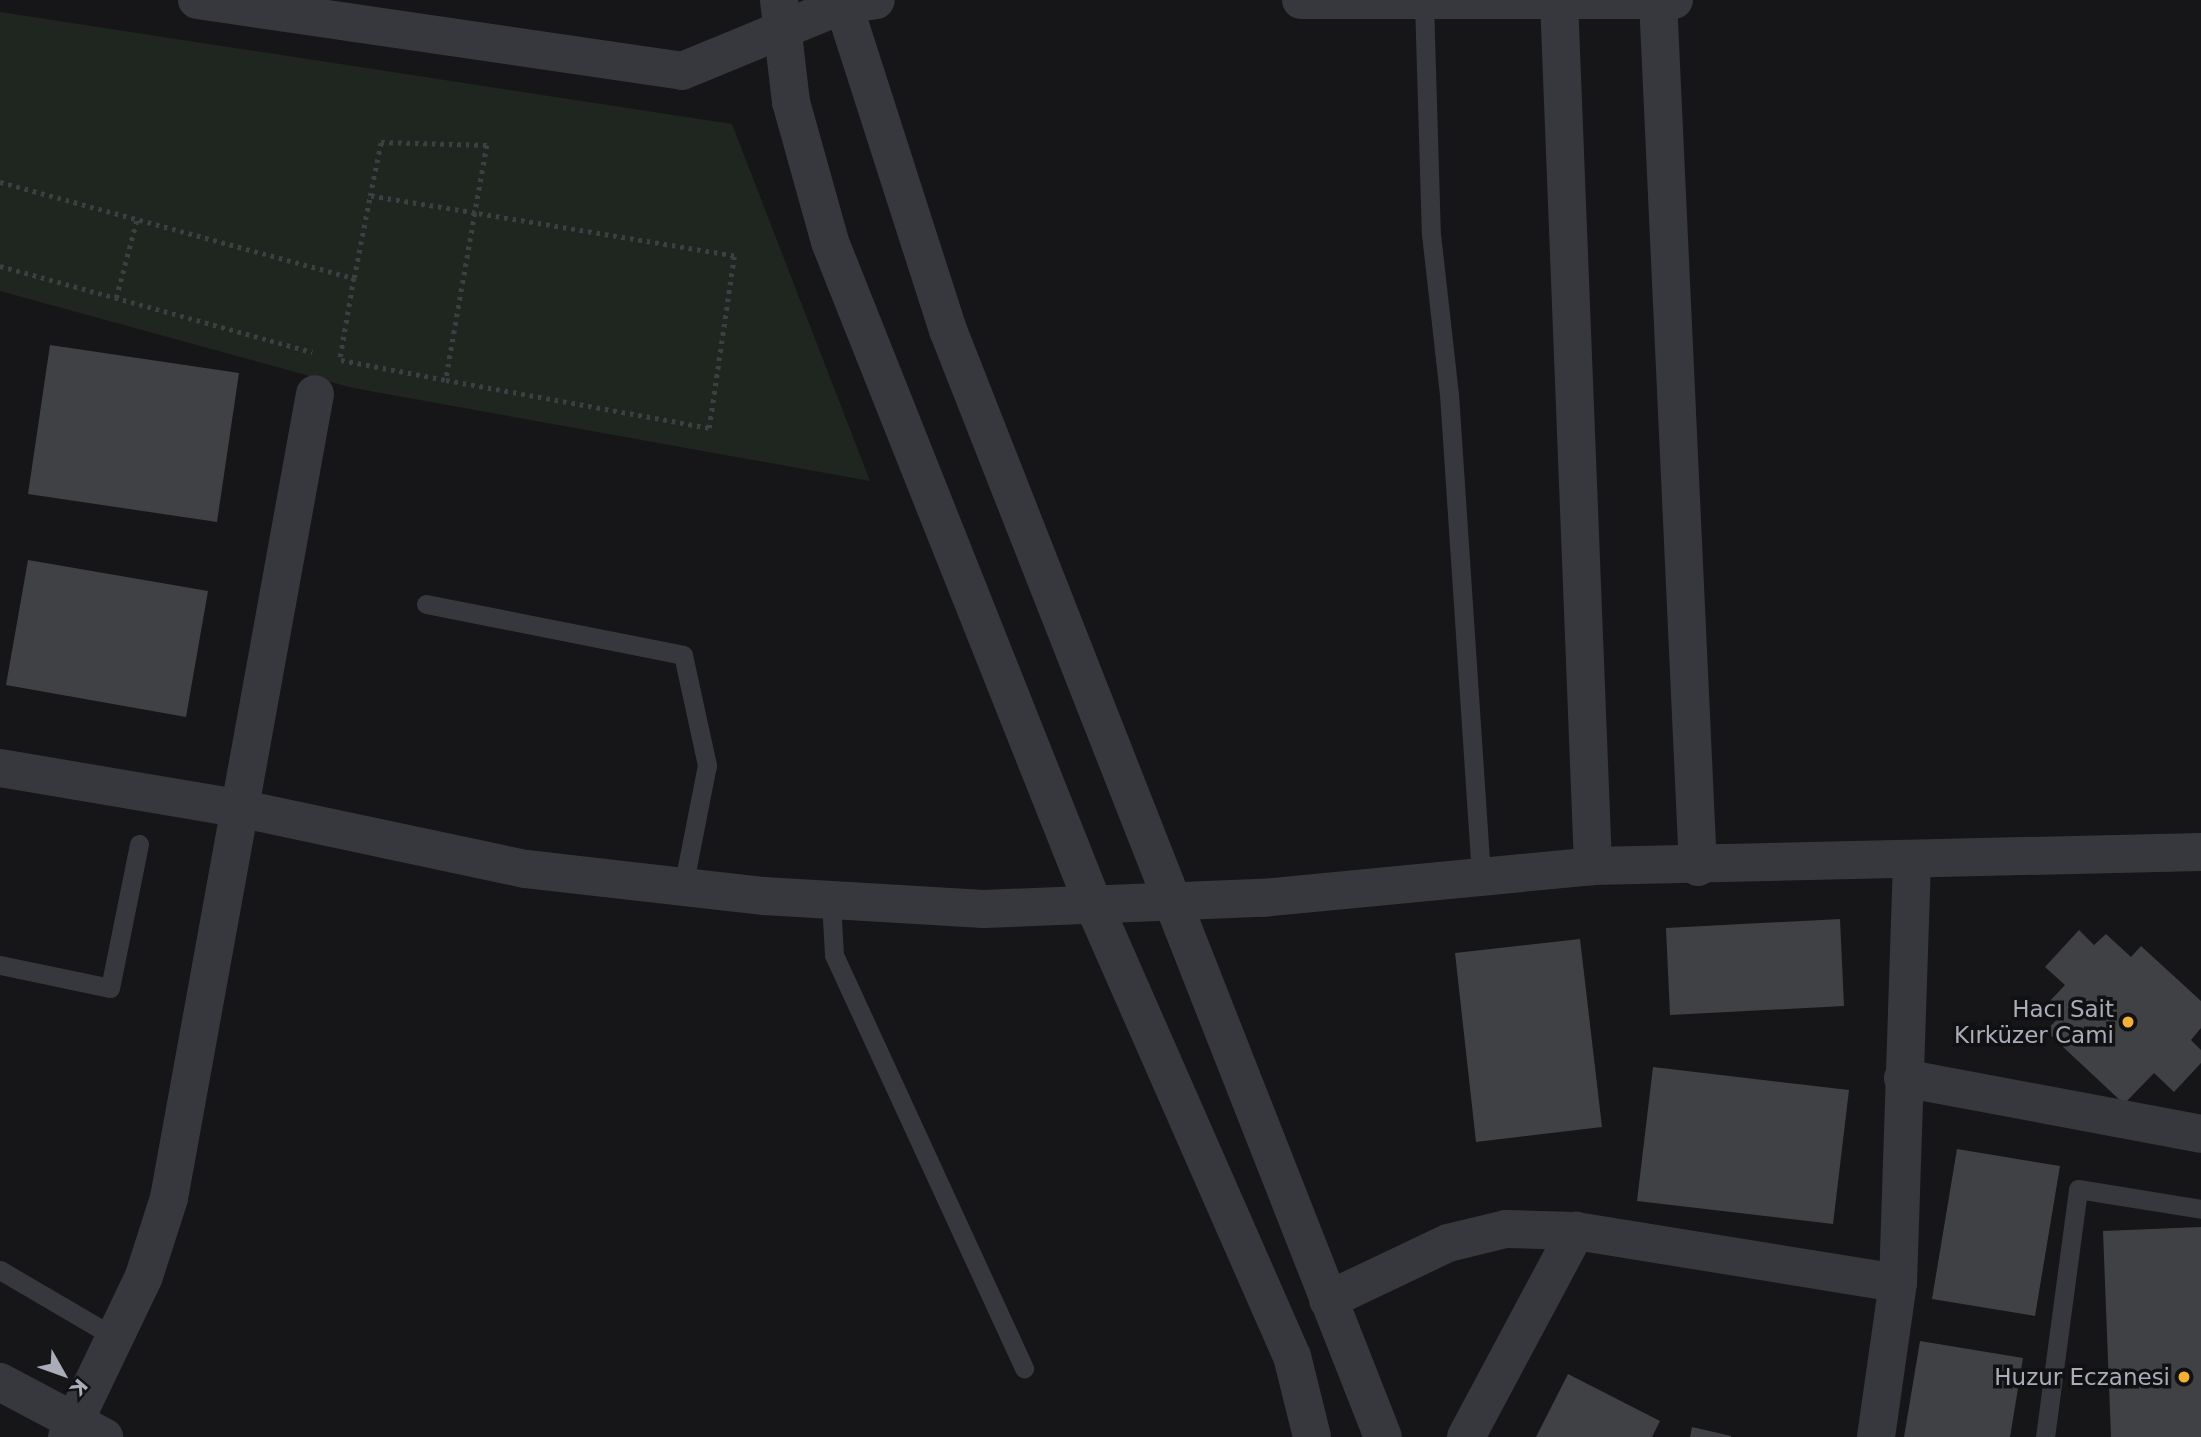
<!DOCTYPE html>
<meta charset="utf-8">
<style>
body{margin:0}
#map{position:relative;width:2201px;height:1437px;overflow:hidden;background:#161618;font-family:"DejaVu Sans",sans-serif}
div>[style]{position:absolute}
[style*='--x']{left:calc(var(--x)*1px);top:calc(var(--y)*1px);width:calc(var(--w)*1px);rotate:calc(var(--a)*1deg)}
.green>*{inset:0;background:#1e261f}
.building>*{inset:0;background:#404145}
.path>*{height:4.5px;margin-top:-2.25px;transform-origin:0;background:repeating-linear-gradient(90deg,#3d3f44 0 3.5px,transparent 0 8.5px)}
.service>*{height:19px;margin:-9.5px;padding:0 9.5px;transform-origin:9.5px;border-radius:9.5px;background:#37383d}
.minor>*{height:38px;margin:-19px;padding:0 19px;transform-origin:19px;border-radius:19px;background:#37383d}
.tertiary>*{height:38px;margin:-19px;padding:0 19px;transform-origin:19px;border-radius:19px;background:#37383d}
.dots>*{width:19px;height:19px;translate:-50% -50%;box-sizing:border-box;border:4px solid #111113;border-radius:50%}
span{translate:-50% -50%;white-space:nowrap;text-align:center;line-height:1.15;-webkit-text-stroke:7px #111113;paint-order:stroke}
.poi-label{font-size:23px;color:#a8adb8}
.right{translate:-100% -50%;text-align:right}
.north{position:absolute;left:28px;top:1339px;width:70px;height:70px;-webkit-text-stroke:5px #111113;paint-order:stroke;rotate:130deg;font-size:19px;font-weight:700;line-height:28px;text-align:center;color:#a8adb8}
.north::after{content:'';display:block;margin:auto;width:24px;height:32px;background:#a8adb8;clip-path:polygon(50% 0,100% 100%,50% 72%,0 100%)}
</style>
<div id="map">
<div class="green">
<div style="clip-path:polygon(0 12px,732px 124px,870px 481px,353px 388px,0 291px)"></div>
</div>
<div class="building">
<div style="clip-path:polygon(50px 345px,239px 373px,217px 522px,28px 494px)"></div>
<div style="clip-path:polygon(28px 560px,208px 591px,186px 717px,6px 685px)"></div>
<div style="clip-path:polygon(1840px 919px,1844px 1006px,1670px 1015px,1666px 928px)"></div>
<div style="clip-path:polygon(2079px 930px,2094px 945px,2106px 934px,2131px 957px,2141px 946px,2201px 1001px,2201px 1028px,2191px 1040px,2201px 1050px,2201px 1063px,2174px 1092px,2154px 1073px,2124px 1104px,2046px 1031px,2061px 1015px,2048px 1003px,2065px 985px,2045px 967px)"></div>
<div style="clip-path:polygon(1580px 939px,1602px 1127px,1476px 1142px,1455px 953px)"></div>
<div style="clip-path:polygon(1653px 1067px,1849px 1090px,1833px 1224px,1637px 1201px)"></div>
<div style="clip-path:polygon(1957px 1149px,2060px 1166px,2035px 1316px,1932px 1299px)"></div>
<div style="clip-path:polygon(2201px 1227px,2201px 1437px,2111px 1437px,2103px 1231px)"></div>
<div style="clip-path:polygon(1920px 1341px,2023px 1358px,2010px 1437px,1904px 1437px)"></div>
<div style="clip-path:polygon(1568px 1374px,1660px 1421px,1652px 1437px,1536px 1437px)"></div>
<div style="clip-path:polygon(1692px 1427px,1731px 1436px,1731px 1437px,1690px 1437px)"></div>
</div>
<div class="path">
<div style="--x:0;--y:182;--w:367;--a:15.2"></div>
<div style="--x:354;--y:278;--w:83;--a:99.7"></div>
<div style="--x:0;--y:266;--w:324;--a:15.4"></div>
<div style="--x:354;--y:278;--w:84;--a:-79"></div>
<div style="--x:116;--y:298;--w:82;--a:-75.1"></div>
<div style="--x:341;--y:360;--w:107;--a:10.8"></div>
<div style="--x:446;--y:380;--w:267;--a:10.3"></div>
<div style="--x:709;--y:428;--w:174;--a:-81.7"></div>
<div style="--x:734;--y:256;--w:263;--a:-170.6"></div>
<div style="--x:475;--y:213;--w:106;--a:-170.8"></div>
<div style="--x:370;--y:196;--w:55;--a:-78.5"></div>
<div style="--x:381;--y:142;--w:106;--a:1.6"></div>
<div style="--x:487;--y:145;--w:69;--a:100"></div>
<div style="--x:475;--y:213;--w:169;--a:99.9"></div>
</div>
<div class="service">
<div style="--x:1424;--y:2;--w:232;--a:88.3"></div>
<div style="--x:1431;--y:234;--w:161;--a:83.6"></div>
<div style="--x:1449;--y:394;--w:484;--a:86.2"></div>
<div style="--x:426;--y:604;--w:262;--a:11.2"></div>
<div style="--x:683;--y:655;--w:113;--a:77.7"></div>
<div style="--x:707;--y:765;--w:124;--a:101.1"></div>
<div style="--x:831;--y:901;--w:54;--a:86.8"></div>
<div style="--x:834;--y:955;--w:455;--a:65.3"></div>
<div style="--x:0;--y:965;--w:112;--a:11.8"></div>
<div style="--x:110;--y:988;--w:147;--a:-78.6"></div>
<div style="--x:0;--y:1270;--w:134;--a:30.4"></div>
<div style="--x:2045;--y:1437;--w:250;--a:-82.4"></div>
<div style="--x:2078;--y:1189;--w:125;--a:9.2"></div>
</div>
<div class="minor">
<div style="--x:197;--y:0;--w:490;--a:8.3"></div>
<div style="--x:682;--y:71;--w:173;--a:-22.4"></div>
<div style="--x:842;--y:5;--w:34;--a:-8"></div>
<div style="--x:1301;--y:0;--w:373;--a:0"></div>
<div style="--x:1559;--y:0;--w:867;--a:87.75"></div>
<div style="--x:1658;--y:0;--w:868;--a:87.36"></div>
<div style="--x:0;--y:768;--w:246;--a:9.6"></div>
<div style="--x:243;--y:809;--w:289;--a:12"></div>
<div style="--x:526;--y:869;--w:240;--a:6.5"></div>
<div style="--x:764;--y:896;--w:220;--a:3.4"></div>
<div style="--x:984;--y:909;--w:278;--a:-2.3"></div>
<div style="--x:1262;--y:898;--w:333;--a:-5.5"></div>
<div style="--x:1593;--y:866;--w:608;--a:-1.32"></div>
<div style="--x:1903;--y:1078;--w:303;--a:10.6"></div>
<div style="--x:1328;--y:1300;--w:133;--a:-25.4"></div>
<div style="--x:1448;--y:1243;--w:60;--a:-13.6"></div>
<div style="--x:1506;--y:1229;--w:70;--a:1.6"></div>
<div style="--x:67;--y:1437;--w:178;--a:-64.4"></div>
<div style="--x:144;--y:1276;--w:82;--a:-72.2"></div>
<div style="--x:169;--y:1198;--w:817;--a:-79.71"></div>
<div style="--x:1466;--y:1437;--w:234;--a:-61.9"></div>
<div style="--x:1576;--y:1231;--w:326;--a:9.2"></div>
<div style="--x:1876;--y:1437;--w:156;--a:-81.9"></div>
<div style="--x:1898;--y:1283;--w:422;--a:-88.1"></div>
</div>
<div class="tertiary">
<div style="--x:779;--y:0;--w:103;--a:83.3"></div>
<div style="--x:791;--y:102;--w:145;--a:74.4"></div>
<div style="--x:830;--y:242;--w:709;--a:68.32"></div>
<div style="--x:1092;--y:901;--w:497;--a:66.3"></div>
<div style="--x:1292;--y:1356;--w:83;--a:76.1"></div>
<div style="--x:842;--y:0;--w:347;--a:72.2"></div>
<div style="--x:948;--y:330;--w:1189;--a:68.55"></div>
<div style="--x:0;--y:1382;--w:118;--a:27.9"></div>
</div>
<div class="dots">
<div style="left:2128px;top:1022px;background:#f2b134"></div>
<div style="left:2184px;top:1377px;background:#f2b134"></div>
</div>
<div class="poi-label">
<span class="right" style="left:2114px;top:1022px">Hacı Sait<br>Kırküzer Cami</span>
<span class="right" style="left:2170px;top:1377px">Huzur Eczanesi</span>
</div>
<div class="north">K</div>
</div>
